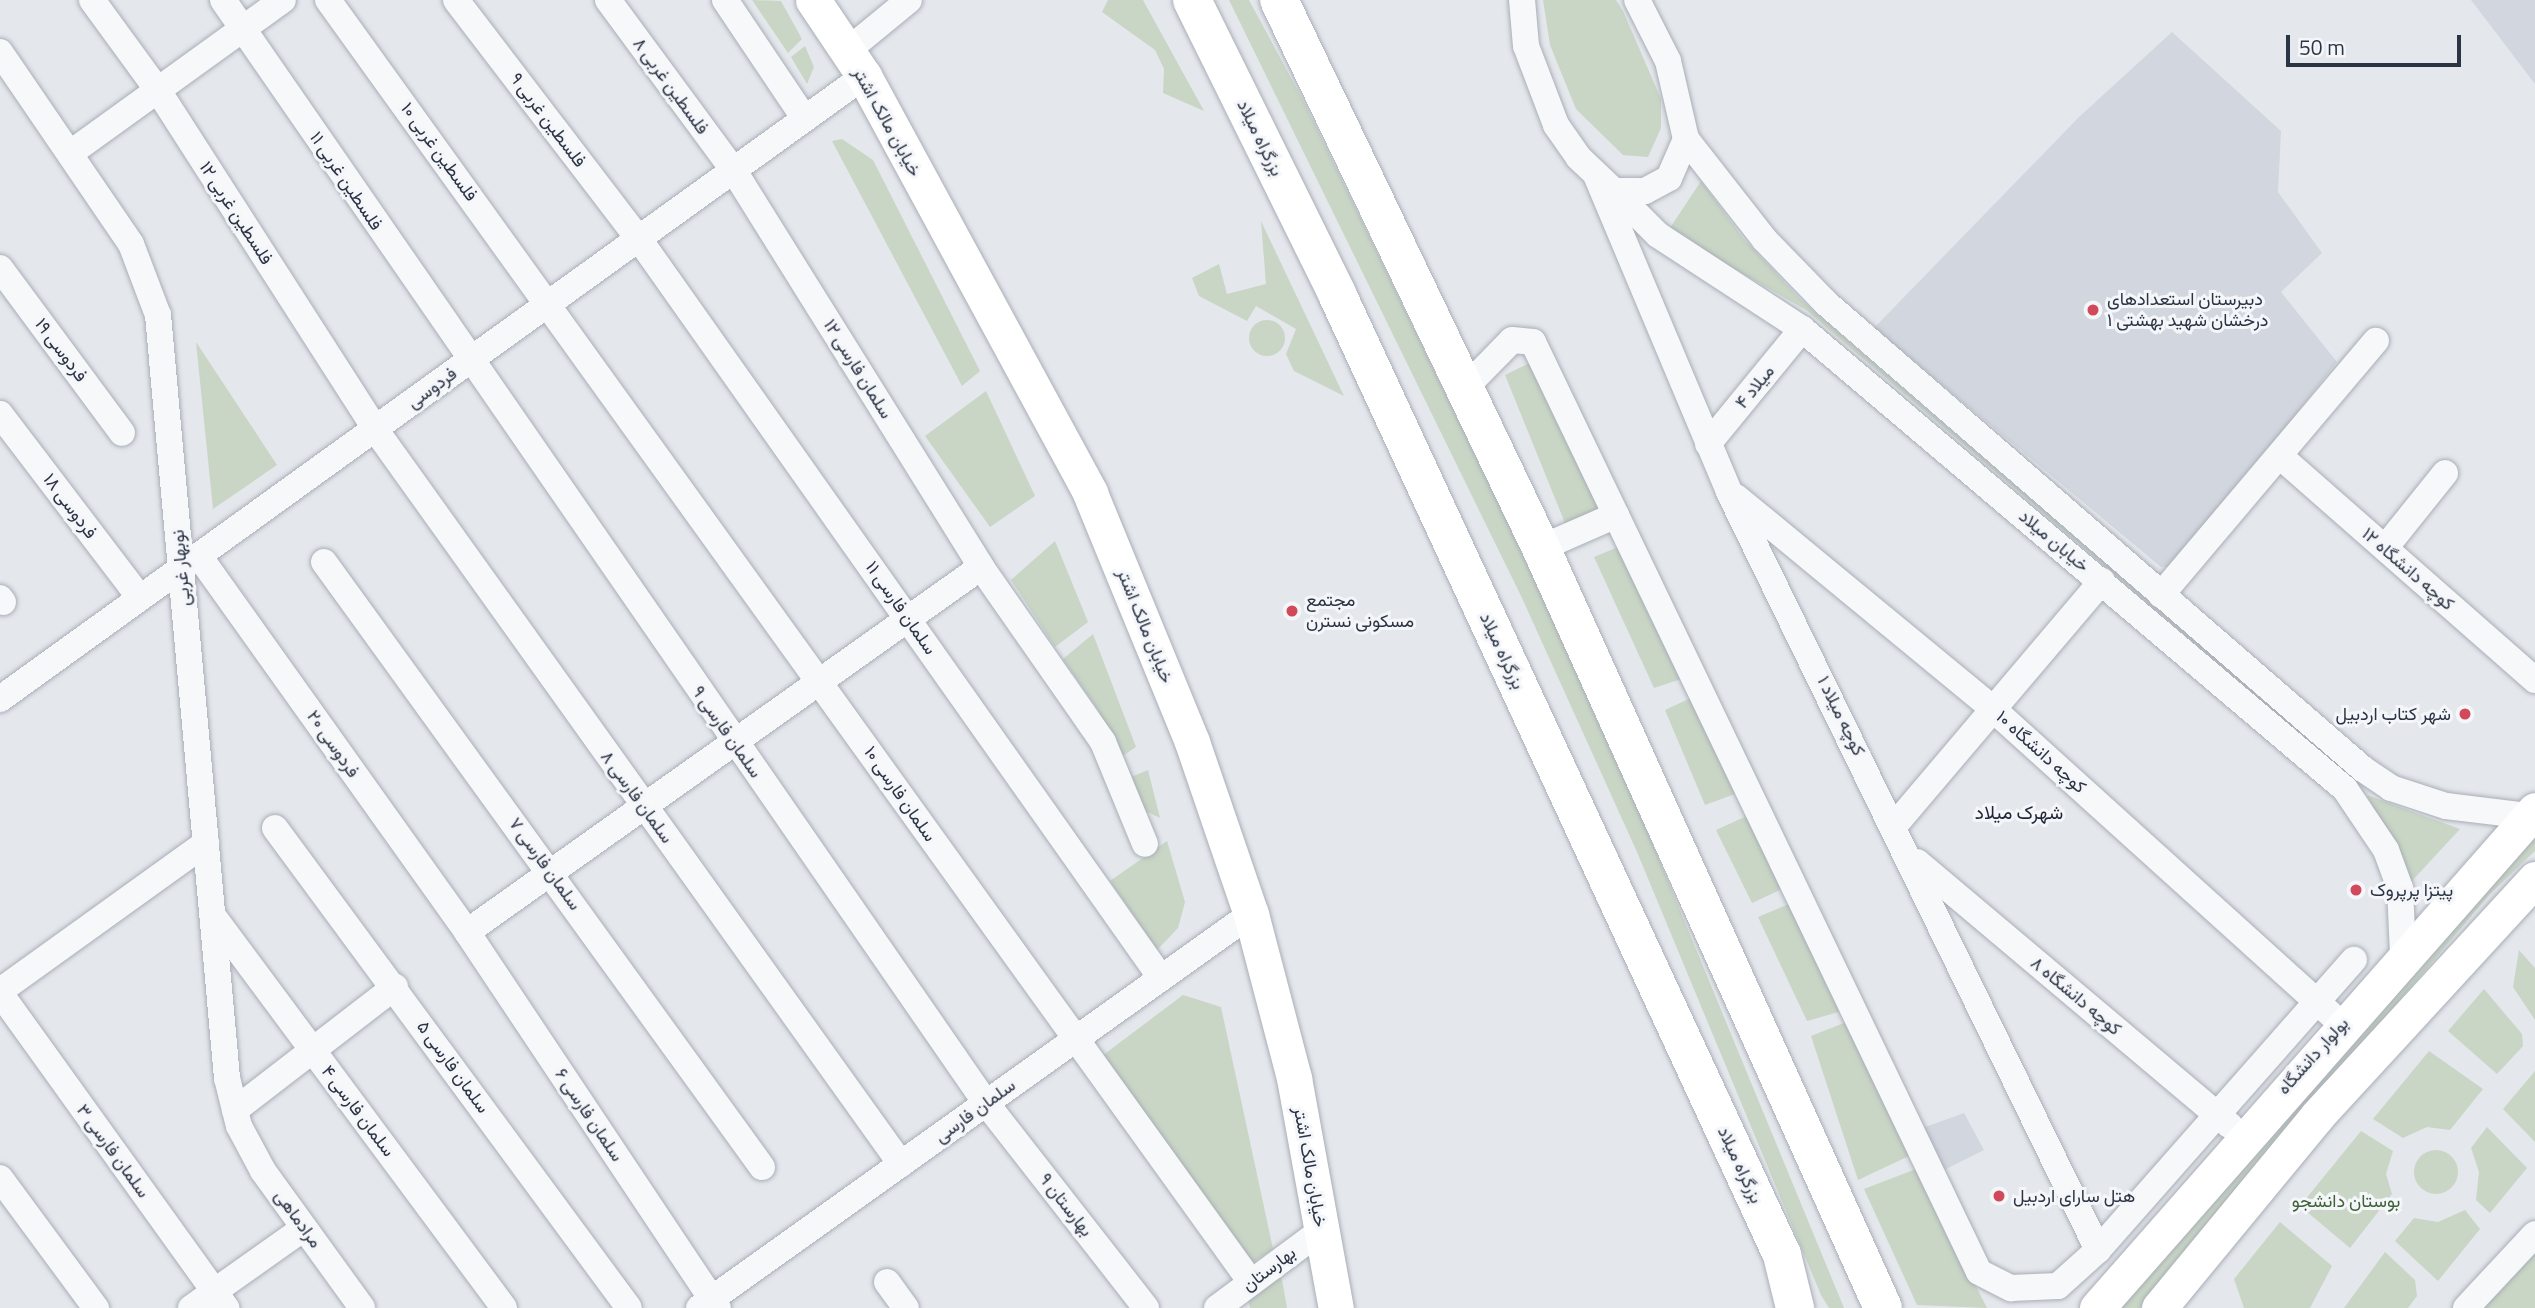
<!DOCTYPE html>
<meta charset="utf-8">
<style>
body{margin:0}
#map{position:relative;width:2535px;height:1308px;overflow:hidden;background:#e4e7ec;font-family:"Titillium Web",Vazirmatn,sans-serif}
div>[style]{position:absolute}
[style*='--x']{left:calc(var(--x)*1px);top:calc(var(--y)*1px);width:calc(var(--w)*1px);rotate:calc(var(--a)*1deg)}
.built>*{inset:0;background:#d2d6de}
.green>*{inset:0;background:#c9d6c5}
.round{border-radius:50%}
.roads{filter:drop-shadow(0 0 2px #a9aeb7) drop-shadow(0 0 2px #a9aeb7)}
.minor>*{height:26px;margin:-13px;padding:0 13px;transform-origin:13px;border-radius:13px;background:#f7f8fa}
.major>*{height:35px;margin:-17.5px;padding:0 17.5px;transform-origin:17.5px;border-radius:17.5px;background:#fff}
.highway>*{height:38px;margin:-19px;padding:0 19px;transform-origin:19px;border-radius:19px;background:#fff}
.dots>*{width:19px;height:19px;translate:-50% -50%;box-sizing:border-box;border:4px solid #f4f6f9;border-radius:50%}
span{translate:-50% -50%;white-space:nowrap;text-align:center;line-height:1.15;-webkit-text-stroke:6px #f4f6f9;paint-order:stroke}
.street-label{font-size:18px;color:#2b3445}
.poi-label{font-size:18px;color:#2b3445}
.left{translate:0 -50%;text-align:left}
.right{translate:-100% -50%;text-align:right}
.park-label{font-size:18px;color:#3f6138}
.neighbourhood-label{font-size:19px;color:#1d2536}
.scale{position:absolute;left:2286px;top:35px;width:175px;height:32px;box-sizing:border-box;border:4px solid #2b3445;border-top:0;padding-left:9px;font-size:21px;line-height:24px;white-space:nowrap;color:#2b3445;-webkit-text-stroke:5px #f4f6f9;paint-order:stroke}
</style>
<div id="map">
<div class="built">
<div style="clip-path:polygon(2471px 0,2535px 0,2535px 84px)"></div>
<div style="clip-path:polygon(2172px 32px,2281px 131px,2278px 192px,2322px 253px,2281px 292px,2337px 362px,2176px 566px,2161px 567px,1874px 328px,2079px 117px)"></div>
<div style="clip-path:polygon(1964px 1113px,1984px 1150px,1942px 1171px,1920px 1129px)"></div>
</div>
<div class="green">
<div style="clip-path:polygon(752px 0,781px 1px,802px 39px,788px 53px)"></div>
<div style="clip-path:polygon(1108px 0,1143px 0,1204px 111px,1163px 93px,1164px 69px,1155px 50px,1102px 12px)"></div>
<div style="clip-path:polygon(1229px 0,1249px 0,1303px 100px,1518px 543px,1646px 828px,1844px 1308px,1829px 1308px,1821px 1295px,1637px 852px,1522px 598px)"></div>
<div style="clip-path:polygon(1543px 0,1616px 0,1623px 11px,1661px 99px,1661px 128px,1648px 157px,1623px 155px,1576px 109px,1550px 45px)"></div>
<div style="clip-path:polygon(805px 46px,814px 67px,807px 84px,791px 57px)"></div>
<div style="clip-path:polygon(842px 139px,873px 160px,980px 371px,962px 386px,832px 141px)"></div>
<div style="clip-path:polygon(1701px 181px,1743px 238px,1800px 299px,2342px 768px,1806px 310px,1668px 231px)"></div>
<div style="clip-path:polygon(1261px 221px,1344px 396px,1294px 371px,1286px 354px,1296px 329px,1256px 306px,1247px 321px,1199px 296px,1192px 278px,1219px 264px,1227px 294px,1266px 284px)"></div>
<div class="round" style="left:1249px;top:320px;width:36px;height:36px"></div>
<div style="clip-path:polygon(196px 342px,277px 465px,213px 509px)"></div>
<div style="clip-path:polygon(1534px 361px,1602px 510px,1565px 523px,1505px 375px)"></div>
<div style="clip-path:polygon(986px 391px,1035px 496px,990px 527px,925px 436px)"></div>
<div style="clip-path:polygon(1055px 541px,1088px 622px,1055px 647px,1011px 580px)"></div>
<div style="clip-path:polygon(1623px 545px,1684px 678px,1654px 688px,1594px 557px)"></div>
<div style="clip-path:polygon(1093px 634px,1136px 747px,1118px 759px,1098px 710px,1063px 659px)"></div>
<div style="clip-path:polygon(1693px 697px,1735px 794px,1705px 805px,1665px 710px)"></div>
<div style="clip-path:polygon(1148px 770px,1160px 818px,1143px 810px,1124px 780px)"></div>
<div style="clip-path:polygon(2367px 795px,2460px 829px,2411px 882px)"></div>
<div style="clip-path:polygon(1749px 815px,1782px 889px,1752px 903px,1716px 830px)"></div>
<div style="clip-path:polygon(2535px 829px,2535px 851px,2489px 895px,2140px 1308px,2118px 1308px)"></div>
<div style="clip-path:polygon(1167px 841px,1185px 902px,1178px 928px,1157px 950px,1110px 881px)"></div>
<div style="clip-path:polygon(1789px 904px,1842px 1011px,1807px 1021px,1758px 917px)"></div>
<div style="clip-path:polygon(2519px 950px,2535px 968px,2535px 1020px,2513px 987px)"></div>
<div style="clip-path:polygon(2484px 989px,2522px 1034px,2523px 1046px,2497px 1074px,2448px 1031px)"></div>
<div style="clip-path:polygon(1183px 995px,1221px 1007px,1273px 1249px,1248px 1265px,1102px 1056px)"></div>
<div style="clip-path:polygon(1849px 1021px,1909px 1156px,1858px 1180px,1811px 1036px)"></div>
<div style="clip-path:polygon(2429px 1051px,2483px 1089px,2450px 1130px,2427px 1127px,2403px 1138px,2373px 1119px)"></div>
<div style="clip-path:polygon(2535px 1071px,2535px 1142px,2503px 1109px)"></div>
<div style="clip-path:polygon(2487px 1127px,2527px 1168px,2490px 1213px,2476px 1200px,2479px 1172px,2471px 1148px)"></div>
<div style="clip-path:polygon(2361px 1131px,2393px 1151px,2386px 1174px,2392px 1194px,2350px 1248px,2300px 1206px)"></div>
<div class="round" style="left:2414px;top:1150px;width:44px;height:44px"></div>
<div style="clip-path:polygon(1916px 1169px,1987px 1308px,1917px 1305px,1864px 1189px)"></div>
<div style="clip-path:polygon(2465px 1210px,2480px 1229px,2438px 1281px,2395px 1241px,2414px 1218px,2438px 1222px)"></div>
<div style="clip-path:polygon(2280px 1222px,2332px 1266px,2310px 1308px,2244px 1308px,2234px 1279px)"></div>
<div style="clip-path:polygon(2385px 1252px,2415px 1280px,2417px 1296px,2408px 1308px,2344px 1308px)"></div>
<div style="clip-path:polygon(2535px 1254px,2535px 1308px,2483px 1308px)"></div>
<div style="clip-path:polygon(1281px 1274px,1287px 1308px,1250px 1308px,1248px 1299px)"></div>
</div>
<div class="roads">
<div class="minor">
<div style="--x:92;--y:0;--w:114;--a:53.9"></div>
<div style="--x:159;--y:92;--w:400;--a:57.3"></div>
<div style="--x:375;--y:429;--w:904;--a:54.41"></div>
<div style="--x:223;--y:0;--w:1341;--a:55.33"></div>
<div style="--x:986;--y:1103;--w:260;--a:52"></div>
<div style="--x:328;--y:0;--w:1580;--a:54.25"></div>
<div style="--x:456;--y:0;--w:301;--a:52.6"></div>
<div style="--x:639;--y:239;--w:905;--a:54.76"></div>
<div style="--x:608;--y:0;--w:212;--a:53.6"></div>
<div style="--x:734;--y:171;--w:467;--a:58"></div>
<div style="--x:981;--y:567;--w:213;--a:55.1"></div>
<div style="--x:1103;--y:742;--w:110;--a:67.6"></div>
<div style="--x:725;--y:0;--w:143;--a:56.1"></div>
<div style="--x:1522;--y:0;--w:46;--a:85"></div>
<div style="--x:1526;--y:46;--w:85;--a:69.2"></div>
<div style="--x:1556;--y:125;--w:39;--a:55"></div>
<div style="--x:1578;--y:157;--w:50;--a:43.4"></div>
<div style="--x:1614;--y:191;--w:31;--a:0"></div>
<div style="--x:1645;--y:191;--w:27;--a:-28"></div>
<div style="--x:1669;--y:178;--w:43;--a:-66.4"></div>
<div style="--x:1686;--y:139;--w:80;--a:-103"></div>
<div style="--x:1668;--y:61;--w:68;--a:-116.9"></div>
<div style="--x:847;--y:51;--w:80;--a:-39.4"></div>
<div style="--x:0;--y:52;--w:232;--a:55.7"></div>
<div style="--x:131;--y:244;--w:76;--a:69.2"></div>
<div style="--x:158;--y:315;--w:766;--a:84.83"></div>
<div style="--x:227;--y:1078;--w:49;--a:76"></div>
<div style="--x:239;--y:1126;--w:51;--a:61.9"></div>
<div style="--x:263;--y:1171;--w:169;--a:54.1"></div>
<div style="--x:1686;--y:139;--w:127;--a:52"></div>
<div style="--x:1764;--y:239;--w:89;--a:45.9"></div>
<div style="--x:1826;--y:303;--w:711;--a:40.95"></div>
<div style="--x:2363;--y:769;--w:34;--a:34"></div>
<div style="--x:2391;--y:788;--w:58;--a:18.1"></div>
<div style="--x:2446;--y:806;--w:84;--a:6.9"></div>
<div style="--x:72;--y:152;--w:260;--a:-35.8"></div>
<div style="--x:1596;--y:175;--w:344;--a:67.2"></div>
<div style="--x:1729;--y:492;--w:843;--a:64.04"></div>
<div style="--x:1614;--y:191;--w:62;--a:45"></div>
<div style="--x:1658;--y:235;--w:172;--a:33.1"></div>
<div style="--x:1802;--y:329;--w:712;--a:40.27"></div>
<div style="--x:2345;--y:789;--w:73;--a:56.1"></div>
<div style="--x:2386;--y:850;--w:40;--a:69.8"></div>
<div style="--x:2400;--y:888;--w:67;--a:87.4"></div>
<div style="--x:0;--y:268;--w:205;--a:53.5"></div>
<div style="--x:1465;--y:388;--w:67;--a:-45.6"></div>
<div style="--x:1512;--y:340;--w:21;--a:5"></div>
<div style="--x:1533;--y:342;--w:1031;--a:64.38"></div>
<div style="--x:1979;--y:1272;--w:36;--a:27"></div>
<div style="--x:2011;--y:1288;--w:47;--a:-2.4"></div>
<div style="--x:2058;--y:1286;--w:54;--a:-42"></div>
<div style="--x:2098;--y:1250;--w:387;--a:-48.6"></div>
<div style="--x:0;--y:414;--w:231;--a:52.7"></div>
<div style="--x:1708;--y:444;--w:149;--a:-50.7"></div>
<div style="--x:2281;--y:457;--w:338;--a:41.3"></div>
<div style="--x:1736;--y:497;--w:335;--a:39.5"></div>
<div style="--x:1994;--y:710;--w:469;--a:42.1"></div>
<div style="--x:1541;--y:548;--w:82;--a:-23.7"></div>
<div style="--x:2385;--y:548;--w:96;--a:-51.3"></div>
<div style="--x:199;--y:556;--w:462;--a:54.5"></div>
<div style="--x:467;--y:932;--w:452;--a:56.3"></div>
<div style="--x:324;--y:562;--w:747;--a:54.1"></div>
<div style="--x:2161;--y:595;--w:333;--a:-49.8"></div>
<div style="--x:0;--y:598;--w:5;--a:53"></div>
<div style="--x:0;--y:699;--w:1065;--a:-35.79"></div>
<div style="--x:1895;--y:825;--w:320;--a:-49.7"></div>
<div style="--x:275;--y:828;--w:596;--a:53.59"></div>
<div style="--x:1917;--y:862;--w:409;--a:40.1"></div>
<div style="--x:213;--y:916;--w:488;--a:53.4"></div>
<div style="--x:467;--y:932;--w:630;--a:-35.38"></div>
<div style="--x:0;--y:991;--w:254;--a:-35.7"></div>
<div style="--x:0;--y:993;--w:388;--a:54.3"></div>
<div style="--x:235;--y:1110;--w:202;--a:-37.6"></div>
<div style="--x:0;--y:1178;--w:162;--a:53.6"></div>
<div style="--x:887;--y:1282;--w:32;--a:54"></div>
<div style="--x:191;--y:1308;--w:138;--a:-35.3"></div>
<div style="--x:699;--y:1308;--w:678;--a:-35.52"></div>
<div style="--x:1217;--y:1308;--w:131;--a:-36.6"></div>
<div style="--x:2466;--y:1308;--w:101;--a:-47"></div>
</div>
<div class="major">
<div style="--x:813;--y:0;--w:92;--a:56.1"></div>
<div style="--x:864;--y:76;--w:474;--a:61.5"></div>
<div style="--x:1090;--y:493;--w:269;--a:67.7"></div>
<div style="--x:1192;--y:742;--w:182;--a:71.1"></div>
<div style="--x:1251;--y:914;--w:170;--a:75.3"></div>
<div style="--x:1294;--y:1078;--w:234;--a:79.7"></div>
<div style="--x:2097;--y:1308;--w:663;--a:-48.67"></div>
<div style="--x:2159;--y:1308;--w:249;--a:-50.5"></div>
<div style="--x:2317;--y:1116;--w:322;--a:-47.4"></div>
</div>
<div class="highway">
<div style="--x:1192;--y:0;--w:328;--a:63.7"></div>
<div style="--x:1337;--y:294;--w:1059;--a:65.15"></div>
<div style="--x:1782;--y:1255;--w:55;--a:76.2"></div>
<div style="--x:1279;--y:0;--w:607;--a:64.45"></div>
<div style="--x:1541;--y:548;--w:833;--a:65.77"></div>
</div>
</div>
<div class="dots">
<div style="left:2093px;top:310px;background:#d1495b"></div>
<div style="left:1292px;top:611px;background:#d1495b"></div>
<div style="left:2465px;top:714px;background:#d1495b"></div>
<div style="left:2356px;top:890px;background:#d1495b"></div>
<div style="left:1999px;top:1196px;background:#d1495b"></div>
</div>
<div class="street-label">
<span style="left:671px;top:86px;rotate:54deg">فلسطین غربی ۸</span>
<span style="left:548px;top:120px;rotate:53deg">فلسطین غربی ۹</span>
<span style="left:887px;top:122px;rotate:61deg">خیابان مالک اشتر</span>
<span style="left:1260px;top:138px;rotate:64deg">بزرگراه میلاد</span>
<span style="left:439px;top:152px;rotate:54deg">فلسطین غربی ۱۰</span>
<span style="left:346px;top:181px;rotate:56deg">فلسطین غربی ۱۱</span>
<span style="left:236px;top:213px;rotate:57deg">فلسطین غربی ۱۲</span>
<span style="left:61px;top:350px;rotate:53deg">فردوسی ۱۹</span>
<span style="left:858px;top:369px;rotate:58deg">سلمان فارسی ۱۲</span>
<span style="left:1755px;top:387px;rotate:-51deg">میلاد ۴</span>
<span style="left:432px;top:388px;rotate:-36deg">فردوسی</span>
<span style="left:70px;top:506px;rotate:53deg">فردوسی ۱۸</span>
<span style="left:2054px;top:541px;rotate:40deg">خیابان میلاد</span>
<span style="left:181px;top:568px;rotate:-95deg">نوبهار غربی</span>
<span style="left:2408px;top:569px;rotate:41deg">کوچه دانشگاه ۱۲</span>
<span style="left:901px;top:608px;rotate:55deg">سلمان فارسی ۱۱</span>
<span style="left:1145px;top:626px;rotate:68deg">خیابان مالک اشتر</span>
<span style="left:1502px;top:651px;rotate:65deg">بزرگراه میلاد</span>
<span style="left:1841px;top:716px;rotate:64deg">کوچه میلاد ۱</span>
<span style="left:727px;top:732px;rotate:55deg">سلمان فارسی ۹</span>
<span style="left:333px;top:744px;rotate:55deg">فردوسی ۲۰</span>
<span style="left:2041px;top:752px;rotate:42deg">کوچه دانشگاه ۱۰</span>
<span style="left:900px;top:794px;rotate:55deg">سلمان فارسی ۱۰</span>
<span style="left:637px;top:797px;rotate:54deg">سلمان فارسی ۸</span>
<span style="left:545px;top:864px;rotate:54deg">سلمان فارسی ۷</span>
<span style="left:2076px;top:996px;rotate:40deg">کوچه دانشگاه ۸</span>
<span style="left:2313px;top:1056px;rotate:-48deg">بولوار دانشگاه</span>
<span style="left:453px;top:1067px;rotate:54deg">سلمان فارسی ۵</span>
<span style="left:358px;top:1111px;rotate:53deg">سلمان فارسی ۴</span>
<span style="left:975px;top:1111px;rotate:-36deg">سلمان فارسی</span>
<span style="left:589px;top:1115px;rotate:56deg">سلمان فارسی ۶</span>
<span style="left:113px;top:1151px;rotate:54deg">سلمان فارسی ۳</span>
<span style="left:1740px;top:1165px;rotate:65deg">بزرگراه میلاد</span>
<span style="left:1310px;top:1167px;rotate:80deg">خیابان مالک اشتر</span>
<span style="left:1066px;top:1205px;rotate:52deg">بهارستان ۹</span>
<span style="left:298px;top:1219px;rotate:54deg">مرادماهی</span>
<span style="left:1269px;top:1269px;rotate:-37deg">بهارستان</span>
</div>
<div class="poi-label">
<span class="left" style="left:2107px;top:310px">دبیرستان استعدادهای<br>درخشان شهید بهشتی ۱</span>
<span class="left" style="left:1306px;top:611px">مجتمع<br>مسکونی نسترن</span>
<span class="right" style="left:2451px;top:714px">شهر کتاب اردبیل</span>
<span class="left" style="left:2370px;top:890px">پیتزا پرپروک</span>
<span class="left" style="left:2013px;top:1196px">هتل سارای اردبیل</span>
</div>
<div class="park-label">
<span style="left:2346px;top:1201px">بوستان دانشجو</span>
</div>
<div class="neighbourhood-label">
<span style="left:2019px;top:812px">شهرک میلاد</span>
</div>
<div class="scale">50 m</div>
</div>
